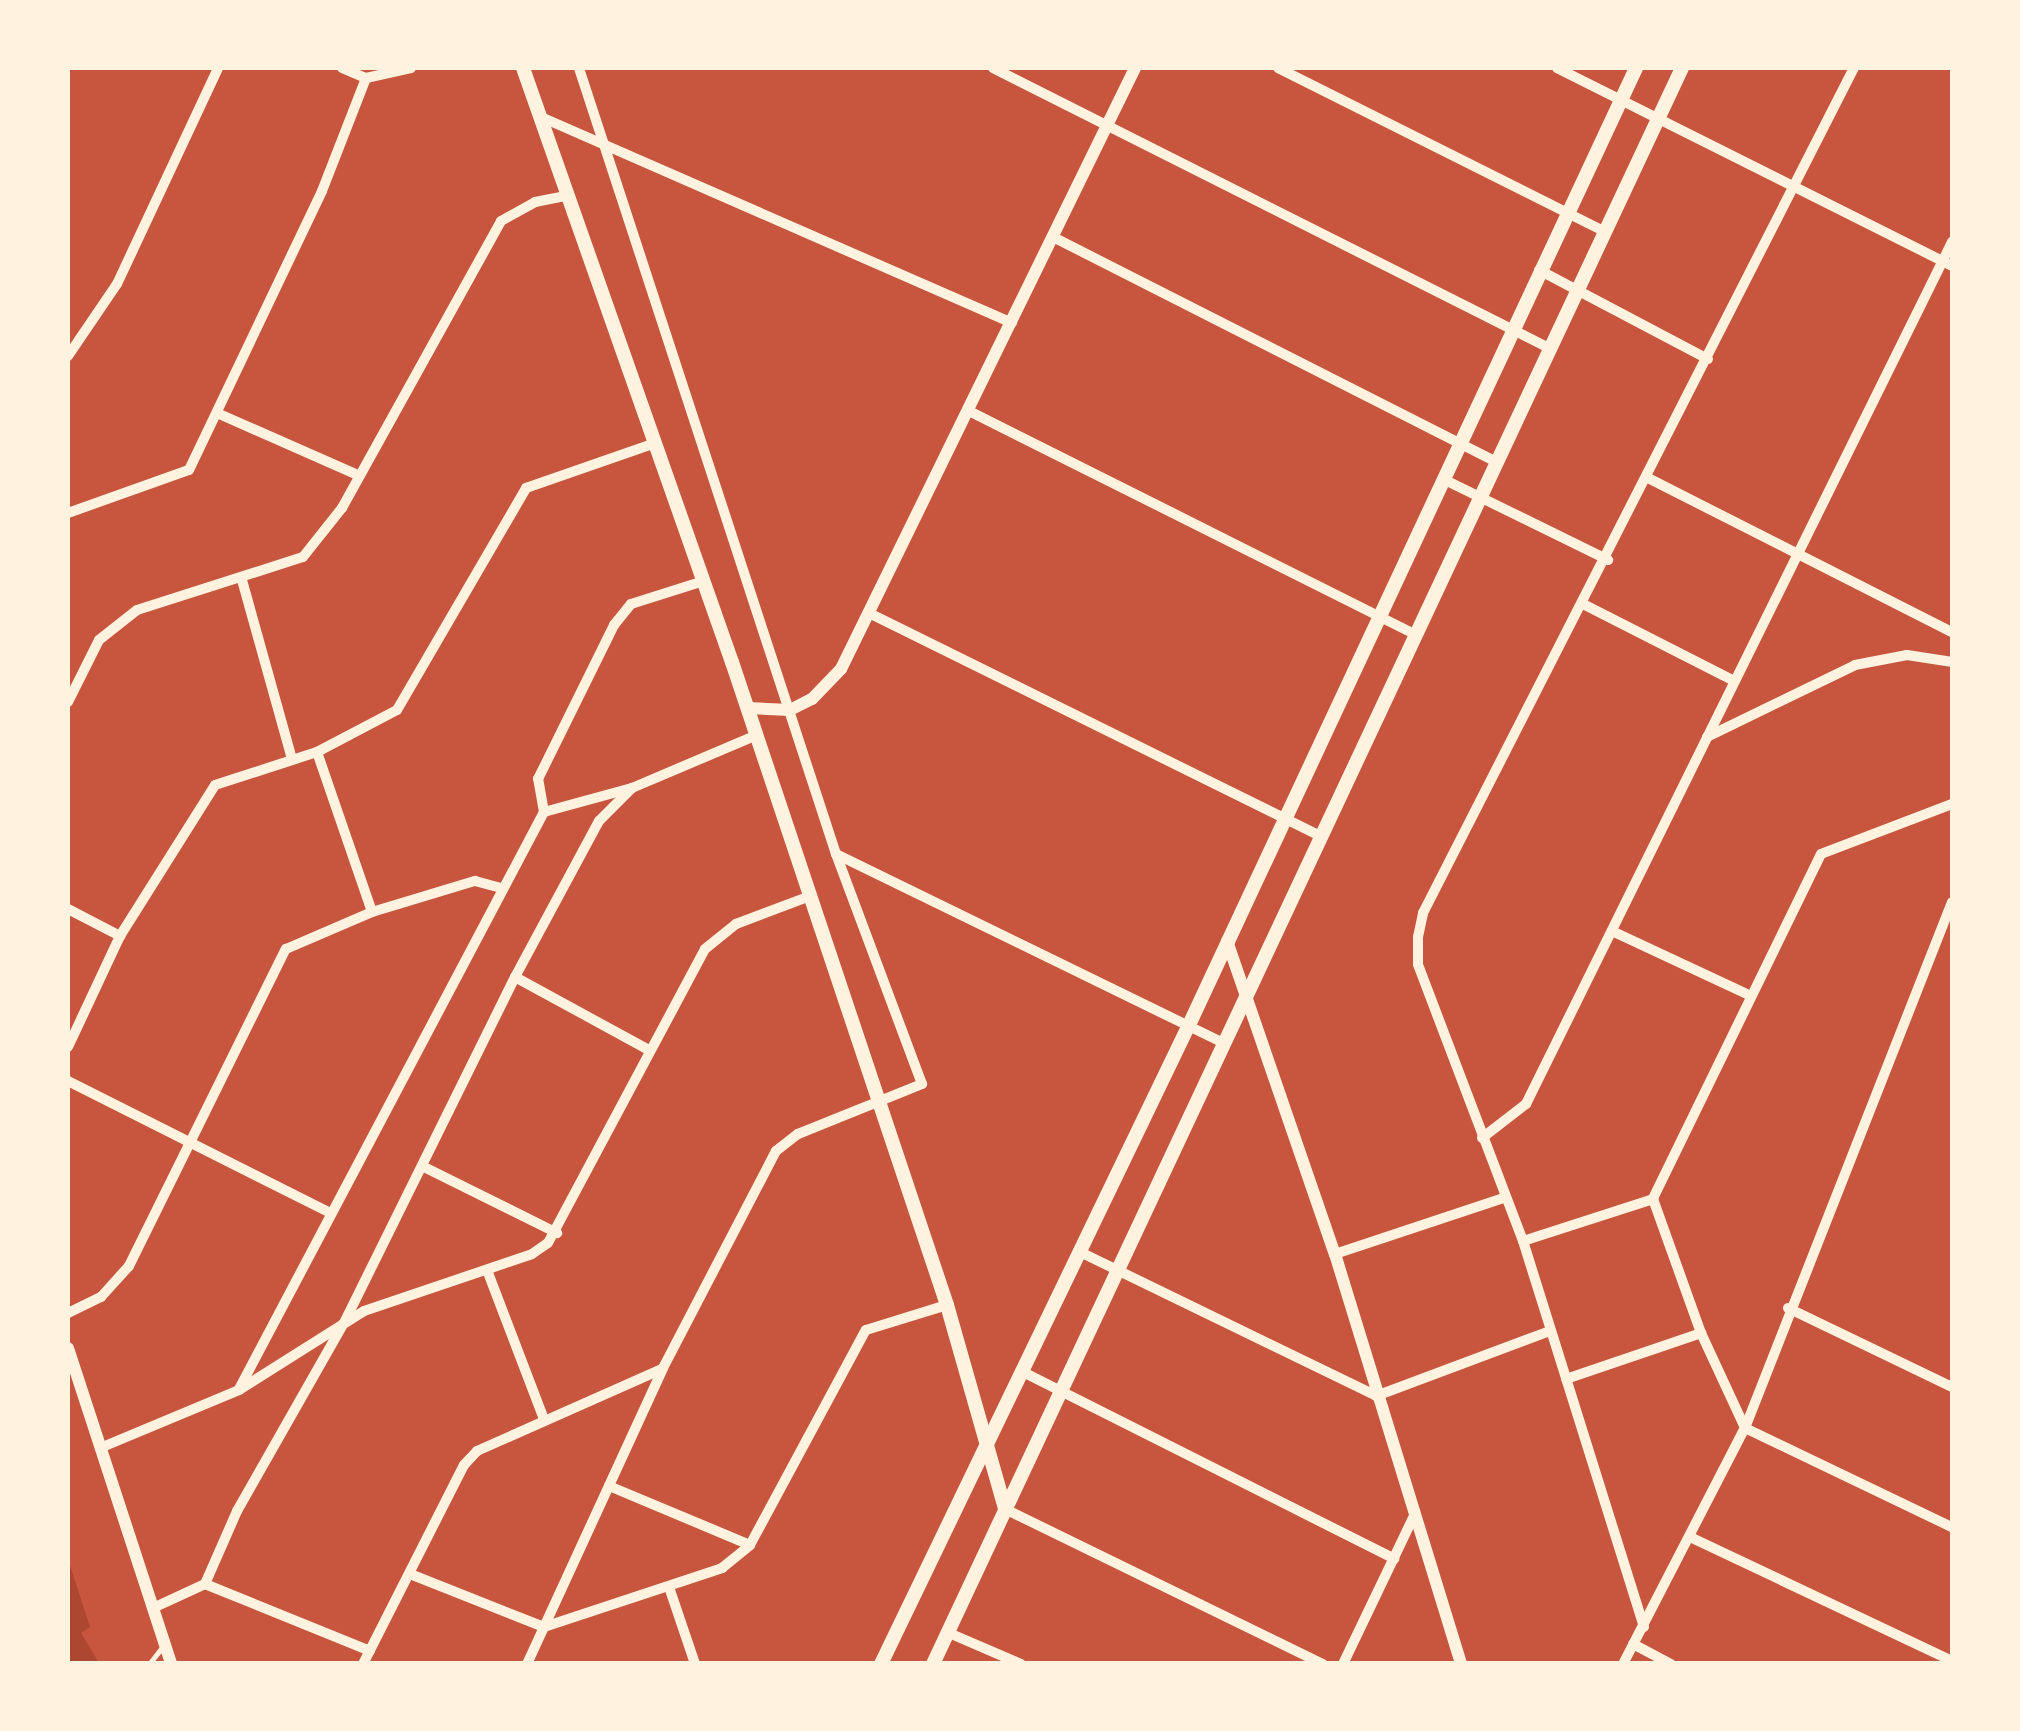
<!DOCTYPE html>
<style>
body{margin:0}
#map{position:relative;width:2020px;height:1731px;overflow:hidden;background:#c8553d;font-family:Montserrat,sans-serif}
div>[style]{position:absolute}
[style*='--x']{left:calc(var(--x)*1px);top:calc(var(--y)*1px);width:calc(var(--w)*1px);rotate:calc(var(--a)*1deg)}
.green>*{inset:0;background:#ae4732}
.service>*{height:5px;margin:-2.5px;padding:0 2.5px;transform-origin:2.5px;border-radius:2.5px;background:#fff3e0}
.minor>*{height:10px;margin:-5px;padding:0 5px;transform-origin:5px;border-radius:5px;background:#fff3e0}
.tertiary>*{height:12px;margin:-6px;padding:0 6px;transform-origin:6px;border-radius:6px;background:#fff3e0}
.secondary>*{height:14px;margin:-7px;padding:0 7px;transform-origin:7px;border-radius:7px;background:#fff3e0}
span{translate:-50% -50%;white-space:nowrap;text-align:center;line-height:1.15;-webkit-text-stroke:10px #fff3e0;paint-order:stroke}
.frame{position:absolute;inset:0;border:70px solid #fff3e0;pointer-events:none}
</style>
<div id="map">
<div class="green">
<div style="clip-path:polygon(68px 1559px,90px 1627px,81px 1633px,99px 1663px,68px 1663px)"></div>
</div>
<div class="service">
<div style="--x:149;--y:1664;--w:23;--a:-52"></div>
</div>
<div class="minor">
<div style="--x:342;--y:68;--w:26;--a:23"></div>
<div style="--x:993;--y:68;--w:625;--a:26.73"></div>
<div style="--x:1278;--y:68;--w:366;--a:26.6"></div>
<div style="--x:1557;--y:68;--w:442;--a:26.6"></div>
<div style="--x:541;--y:117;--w:514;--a:23.62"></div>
<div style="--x:1053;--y:237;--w:499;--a:26.9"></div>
<div style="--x:1539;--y:270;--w:191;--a:27.8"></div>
<div style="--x:68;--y:356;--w:87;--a:-55.8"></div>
<div style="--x:117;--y:284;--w:238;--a:-64.9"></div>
<div style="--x:969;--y:411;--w:500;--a:26.6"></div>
<div style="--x:217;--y:413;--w:151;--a:23.8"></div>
<div style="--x:1648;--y:478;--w:341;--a:26.9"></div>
<div style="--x:1443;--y:479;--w:184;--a:26.1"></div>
<div style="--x:68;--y:513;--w:128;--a:-19.6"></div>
<div style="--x:189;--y:470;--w:309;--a:-64.5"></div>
<div style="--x:322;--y:191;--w:121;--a:-68.7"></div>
<div style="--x:366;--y:78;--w:46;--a:-12.5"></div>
<div style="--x:242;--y:580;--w:183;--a:74.4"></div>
<div style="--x:1585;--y:605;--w:167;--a:27"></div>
<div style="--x:871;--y:614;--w:500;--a:26.3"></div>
<div style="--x:68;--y:702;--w:69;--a:-63.4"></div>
<div style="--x:99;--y:640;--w:48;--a:-38.3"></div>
<div style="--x:137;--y:610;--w:174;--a:-17.7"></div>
<div style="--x:303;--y:557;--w:63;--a:-51.5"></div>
<div style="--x:342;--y:508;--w:328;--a:-61"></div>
<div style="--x:501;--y:221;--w:39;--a:-29"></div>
<div style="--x:535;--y:202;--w:33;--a:-11"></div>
<div style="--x:1707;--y:737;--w:165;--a:-25.9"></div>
<div style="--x:1855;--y:665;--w:53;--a:-10.9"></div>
<div style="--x:1907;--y:655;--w:46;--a:8.8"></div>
<div style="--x:317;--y:752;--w:169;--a:71"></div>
<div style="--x:1952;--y:804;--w:140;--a:159.1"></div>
<div style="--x:1821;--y:854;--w:384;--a:116"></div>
<div style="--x:1653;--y:1199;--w:142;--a:70.3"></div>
<div style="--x:1701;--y:1333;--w:105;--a:65.1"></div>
<div style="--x:1745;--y:1428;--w:229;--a:25.6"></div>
<div style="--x:544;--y:812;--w:34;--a:-100"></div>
<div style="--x:538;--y:779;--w:172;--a:-63.7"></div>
<div style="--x:614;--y:625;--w:27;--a:-51"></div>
<div style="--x:631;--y:604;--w:77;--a:-17.5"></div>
<div style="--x:836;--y:854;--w:428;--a:26"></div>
<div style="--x:68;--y:909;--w:59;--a:27.4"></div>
<div style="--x:1614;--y:932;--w:149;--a:25"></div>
<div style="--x:515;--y:977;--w:153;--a:28.6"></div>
<div style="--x:68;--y:1047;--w:123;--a:-64.9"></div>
<div style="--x:120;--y:936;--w:178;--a:-57.8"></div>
<div style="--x:215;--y:785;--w:107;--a:-17.9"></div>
<div style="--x:317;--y:752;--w:90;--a:-27.7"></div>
<div style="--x:397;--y:710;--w:257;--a:-59.8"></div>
<div style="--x:526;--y:488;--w:137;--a:-19.2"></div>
<div style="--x:68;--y:1081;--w:293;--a:26.7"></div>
<div style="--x:1482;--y:1138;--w:56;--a:-37.7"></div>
<div style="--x:1526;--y:1104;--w:962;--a:-63.7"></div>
<div style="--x:422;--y:1166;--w:151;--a:26.4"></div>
<div style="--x:1523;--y:1241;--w:137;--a:-17.9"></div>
<div style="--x:1078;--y:1251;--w:331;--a:25.9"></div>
<div style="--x:1376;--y:1396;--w:186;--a:-20.5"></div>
<div style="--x:1335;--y:1254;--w:180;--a:-18.4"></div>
<div style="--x:487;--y:1270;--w:160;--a:69.1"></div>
<div style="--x:1788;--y:1308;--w:182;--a:25.7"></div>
<div style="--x:68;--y:1313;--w:37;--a:-26"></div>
<div style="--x:101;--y:1297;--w:42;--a:-47.9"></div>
<div style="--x:129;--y:1266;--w:354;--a:-63.7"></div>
<div style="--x:286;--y:949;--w:94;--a:-23.3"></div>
<div style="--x:372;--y:912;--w:108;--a:-16.8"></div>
<div style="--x:475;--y:881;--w:28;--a:15"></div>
<div style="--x:1021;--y:1371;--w:418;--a:26.7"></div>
<div style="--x:1566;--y:1379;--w:143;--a:-18.8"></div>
<div style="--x:239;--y:1389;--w:653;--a:-62.14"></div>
<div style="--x:544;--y:812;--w:91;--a:-15.3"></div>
<div style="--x:632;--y:788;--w:136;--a:-23"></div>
<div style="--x:100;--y:1448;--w:151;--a:-22.6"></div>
<div style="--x:239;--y:1390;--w:148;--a:-32.3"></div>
<div style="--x:364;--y:1311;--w:177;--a:-18.7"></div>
<div style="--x:532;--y:1254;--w:19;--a:-35"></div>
<div style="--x:548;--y:1243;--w:333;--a:-61.9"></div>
<div style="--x:705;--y:949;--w:40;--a:-39"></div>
<div style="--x:736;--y:924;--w:79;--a:-20.7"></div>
<div style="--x:609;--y:1486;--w:153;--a:22.7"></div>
<div style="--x:1005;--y:1509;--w:354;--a:26"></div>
<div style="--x:1690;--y:1537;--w:290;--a:25.3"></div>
<div style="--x:410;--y:1574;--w:144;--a:21.6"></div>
<div style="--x:544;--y:1627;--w:188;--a:-18.3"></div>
<div style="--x:722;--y:1568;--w:36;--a:-39"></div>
<div style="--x:750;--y:1545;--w:244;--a:-61.7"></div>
<div style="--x:866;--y:1330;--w:85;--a:-17.2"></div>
<div style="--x:205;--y:1584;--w:80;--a:-66.3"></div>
<div style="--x:237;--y:1511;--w:216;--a:-60.4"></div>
<div style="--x:344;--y:1323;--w:386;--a:-63.7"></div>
<div style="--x:515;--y:977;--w:177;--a:-61.7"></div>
<div style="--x:599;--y:821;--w:47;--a:-45"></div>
<div style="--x:669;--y:1587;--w:81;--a:71.3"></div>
<div style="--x:153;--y:1608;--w:57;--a:-24.8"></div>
<div style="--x:205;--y:1584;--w:178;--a:22.1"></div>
<div style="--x:1644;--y:1627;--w:405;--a:-107.4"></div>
<div style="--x:1523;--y:1241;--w:296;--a:-110.8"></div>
<div style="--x:1418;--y:964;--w:27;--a:-90"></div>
<div style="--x:1418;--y:937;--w:25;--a:-78"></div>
<div style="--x:1423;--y:913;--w:949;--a:-62.98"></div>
<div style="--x:949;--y:1633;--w:78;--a:23.3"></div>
<div style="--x:1633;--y:1644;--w:43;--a:27.8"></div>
<div style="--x:363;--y:1664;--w:223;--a:-63.1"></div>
<div style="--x:464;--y:1465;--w:19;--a:-47"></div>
<div style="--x:477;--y:1451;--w:202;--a:-23.9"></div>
<div style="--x:527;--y:1664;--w:326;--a:-65.3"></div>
<div style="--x:663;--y:1368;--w:245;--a:-62.5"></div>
<div style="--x:776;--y:1151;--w:28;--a:-38"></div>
<div style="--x:798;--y:1134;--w:134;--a:-22"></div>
<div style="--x:922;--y:1084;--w:246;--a:-110.5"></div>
<div style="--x:836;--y:854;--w:827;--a:-108.11"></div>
<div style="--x:1343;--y:1664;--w:164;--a:-64.4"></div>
<div style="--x:1623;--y:1664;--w:266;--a:-62.7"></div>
<div style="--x:1745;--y:1428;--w:565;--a:-68.52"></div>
</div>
<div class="tertiary">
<div style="--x:748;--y:708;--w:42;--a:2.7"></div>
<div style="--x:790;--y:710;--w:25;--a:-27"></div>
<div style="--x:812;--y:699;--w:42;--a:-46"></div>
<div style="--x:841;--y:669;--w:669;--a:-63.93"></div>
<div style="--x:1227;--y:941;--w:331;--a:71"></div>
<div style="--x:1335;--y:1254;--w:429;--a:72.9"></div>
<div style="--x:68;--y:1348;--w:332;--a:71.9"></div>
</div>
<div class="secondary">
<div style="--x:523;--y:68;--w:630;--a:70.62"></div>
<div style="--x:732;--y:662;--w:678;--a:71.51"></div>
<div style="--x:947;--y:1305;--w:212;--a:74.1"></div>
<div style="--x:881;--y:1664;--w:709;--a:-64.27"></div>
<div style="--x:1189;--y:1025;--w:1056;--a:-64.96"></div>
<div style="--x:933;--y:1664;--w:1763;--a:-64.86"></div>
</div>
<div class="frame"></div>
</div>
